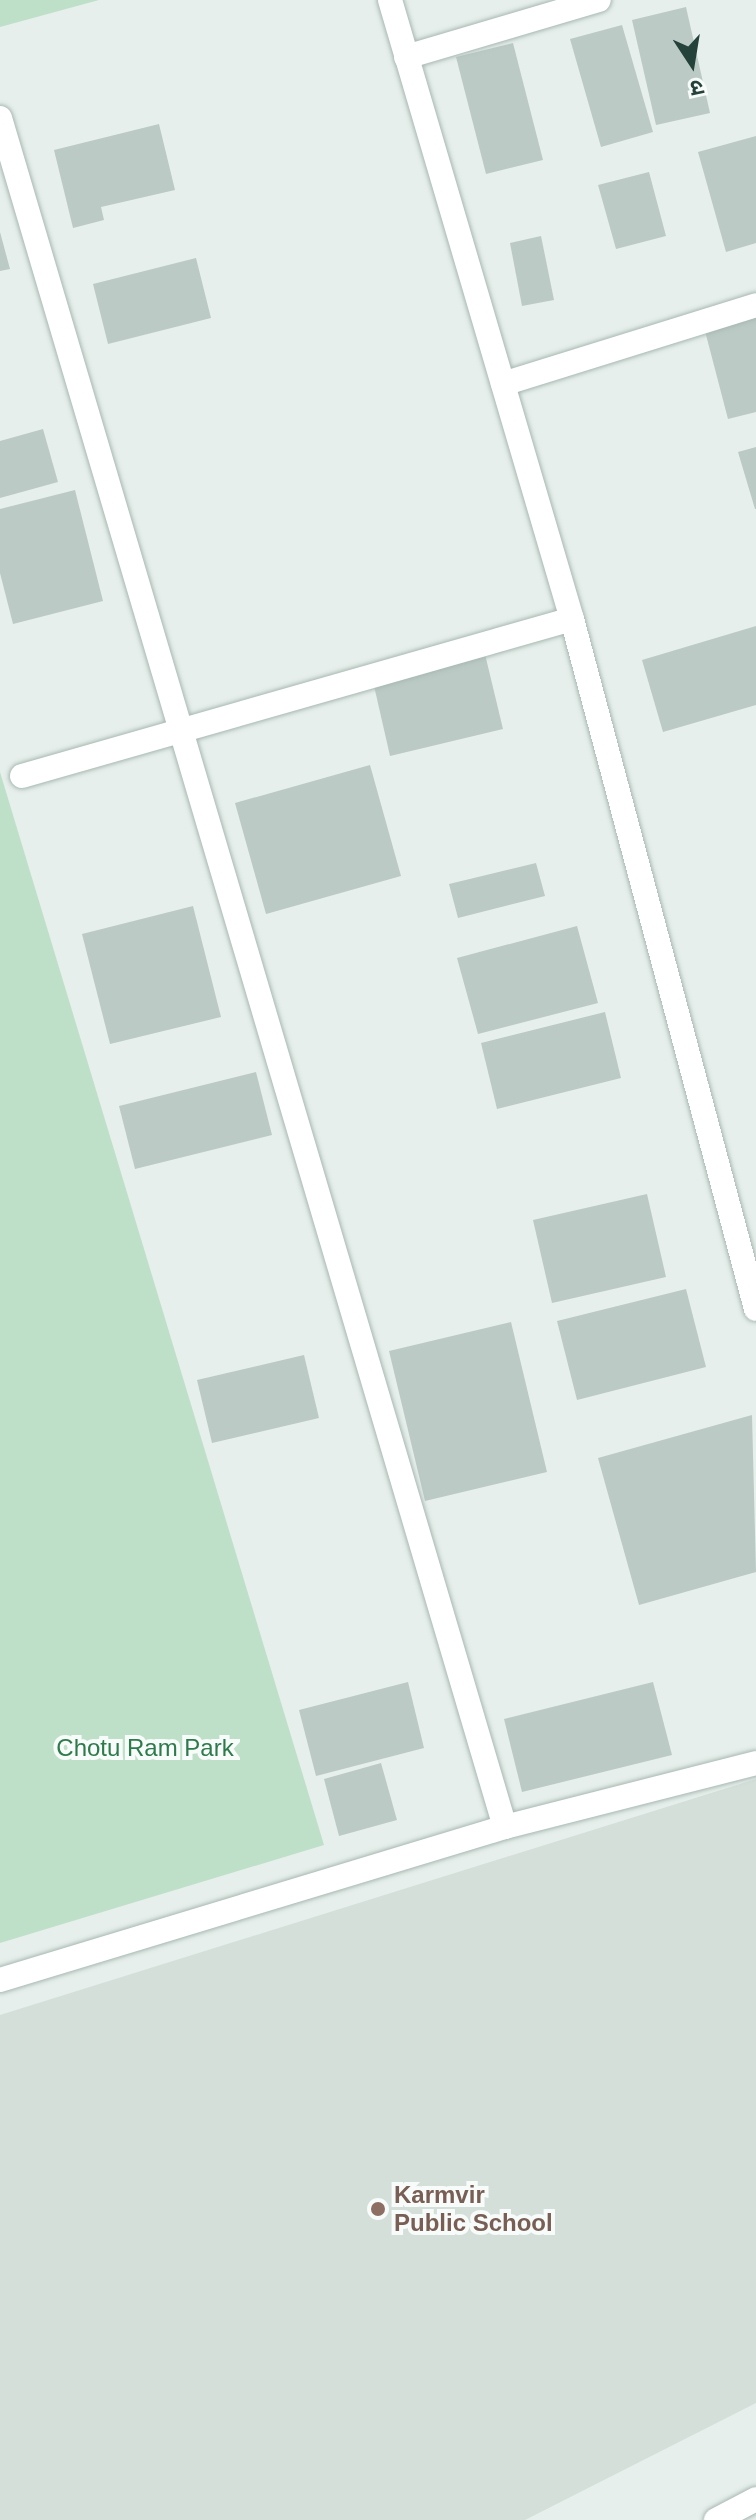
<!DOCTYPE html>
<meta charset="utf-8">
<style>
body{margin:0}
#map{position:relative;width:756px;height:2520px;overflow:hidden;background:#e6efeb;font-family:Helvetica,"Noto Sans Devanagari",sans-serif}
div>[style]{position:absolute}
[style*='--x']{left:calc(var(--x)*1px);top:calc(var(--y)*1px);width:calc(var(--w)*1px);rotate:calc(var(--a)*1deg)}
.built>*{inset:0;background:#d4dfda}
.green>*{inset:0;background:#bfe0c8}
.building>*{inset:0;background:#bbcac4}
.roads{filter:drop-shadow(0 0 2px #a8b8b2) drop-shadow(0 0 2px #a8b8b2)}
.minor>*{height:24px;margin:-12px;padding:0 12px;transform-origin:12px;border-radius:12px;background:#fff}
.dots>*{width:22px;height:22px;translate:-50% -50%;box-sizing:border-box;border:4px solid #f7fbf9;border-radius:50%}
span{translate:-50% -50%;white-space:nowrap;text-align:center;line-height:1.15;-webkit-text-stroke:8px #f7fbf9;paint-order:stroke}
.park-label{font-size:24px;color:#2d7a4b}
.education-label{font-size:24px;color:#785e54;font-weight:700}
.left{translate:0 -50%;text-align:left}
.north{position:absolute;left:652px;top:24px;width:80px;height:80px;-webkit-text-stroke:6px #f7fbf9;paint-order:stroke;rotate:168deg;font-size:22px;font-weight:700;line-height:32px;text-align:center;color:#24423a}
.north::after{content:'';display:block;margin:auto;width:28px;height:36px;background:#24423a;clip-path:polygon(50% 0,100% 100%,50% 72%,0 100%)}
</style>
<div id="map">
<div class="built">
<div style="clip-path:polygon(756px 1779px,756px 2403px,525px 2520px,0 2520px,0 2015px)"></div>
</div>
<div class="green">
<div style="clip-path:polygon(0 0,99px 0,0 27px)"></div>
<div style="clip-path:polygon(0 772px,324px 1845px,0 1943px)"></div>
</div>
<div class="building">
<div style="clip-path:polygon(686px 7px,710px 113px,656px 125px,632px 20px)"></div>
<div style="clip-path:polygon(622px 25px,653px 132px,601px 147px,570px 39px)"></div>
<div style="clip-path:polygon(513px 43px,543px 160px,486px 174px,456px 57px)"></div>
<div style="clip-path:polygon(159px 124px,175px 190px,101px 207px,104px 220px,73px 228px,54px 150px)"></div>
<div style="clip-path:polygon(756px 136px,756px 243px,726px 252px,698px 152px)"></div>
<div style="clip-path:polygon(649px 172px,666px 236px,616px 249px,598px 185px)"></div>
<div style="clip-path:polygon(0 232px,10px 269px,0 271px)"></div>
<div style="clip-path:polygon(541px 236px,554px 300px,522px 306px,510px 243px)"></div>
<div style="clip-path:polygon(196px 258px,211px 318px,108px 344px,93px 284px)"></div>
<div style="clip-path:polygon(756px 317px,756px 412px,728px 419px,705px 331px)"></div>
<div style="clip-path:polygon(43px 429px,58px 482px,0 498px,0 441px)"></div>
<div style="clip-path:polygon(756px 447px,756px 509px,755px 509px,738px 452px)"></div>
<div style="clip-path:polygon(75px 490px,103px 601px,13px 624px,0 573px,0 509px)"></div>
<div style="clip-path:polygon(756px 626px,756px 705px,663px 732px,642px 660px)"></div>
<div style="clip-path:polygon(484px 650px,503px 729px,390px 756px,372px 677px)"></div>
<div style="clip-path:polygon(370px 765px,401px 876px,266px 914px,235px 803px)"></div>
<div style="clip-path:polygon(536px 863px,545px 896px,458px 918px,449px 884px)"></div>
<div style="clip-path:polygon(193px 906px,221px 1017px,110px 1044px,82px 934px)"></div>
<div style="clip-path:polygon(577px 926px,598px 1003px,478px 1034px,457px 958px)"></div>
<div style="clip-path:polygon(605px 1012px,621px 1078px,497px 1109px,481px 1043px)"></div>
<div style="clip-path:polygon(256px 1072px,272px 1135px,135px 1169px,119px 1106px)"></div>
<div style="clip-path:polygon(647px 1194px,666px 1277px,552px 1303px,533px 1220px)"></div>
<div style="clip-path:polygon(686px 1289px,706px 1367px,577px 1400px,557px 1321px)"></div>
<div style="clip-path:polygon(511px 1322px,547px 1472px,425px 1501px,389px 1351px)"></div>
<div style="clip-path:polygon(304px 1355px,319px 1418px,212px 1443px,197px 1380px)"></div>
<div style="clip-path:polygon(752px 1415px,756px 1572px,639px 1605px,598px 1458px)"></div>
<div style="clip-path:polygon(408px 1682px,424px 1748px,316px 1776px,299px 1710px)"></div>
<div style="clip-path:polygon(653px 1682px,672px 1755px,522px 1792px,504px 1719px)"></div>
<div style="clip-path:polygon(381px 1763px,397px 1820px,339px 1836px,324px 1779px)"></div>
</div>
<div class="roads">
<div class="minor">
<div style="--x:390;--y:0;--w:645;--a:73.62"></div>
<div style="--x:572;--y:619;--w:714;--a:75.07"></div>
<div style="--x:406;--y:57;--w:201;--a:-16.5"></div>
<div style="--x:0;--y:118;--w:1782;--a:73.54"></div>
<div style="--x:503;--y:384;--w:265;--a:-17.3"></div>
<div style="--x:22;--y:776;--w:572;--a:-15.93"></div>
<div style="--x:0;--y:1980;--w:528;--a:-16.86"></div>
<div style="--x:505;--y:1827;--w:259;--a:-14.3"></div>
<div style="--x:716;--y:2520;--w:45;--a:-27.7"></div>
</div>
</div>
<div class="dots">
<div style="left:378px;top:2209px;background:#8d6e63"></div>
</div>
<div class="park-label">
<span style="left:145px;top:1748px">Chotu Ram Park</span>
</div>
<div class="education-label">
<span class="left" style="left:394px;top:2209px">Karmvir<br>Public School</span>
</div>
<div class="north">उ</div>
</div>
